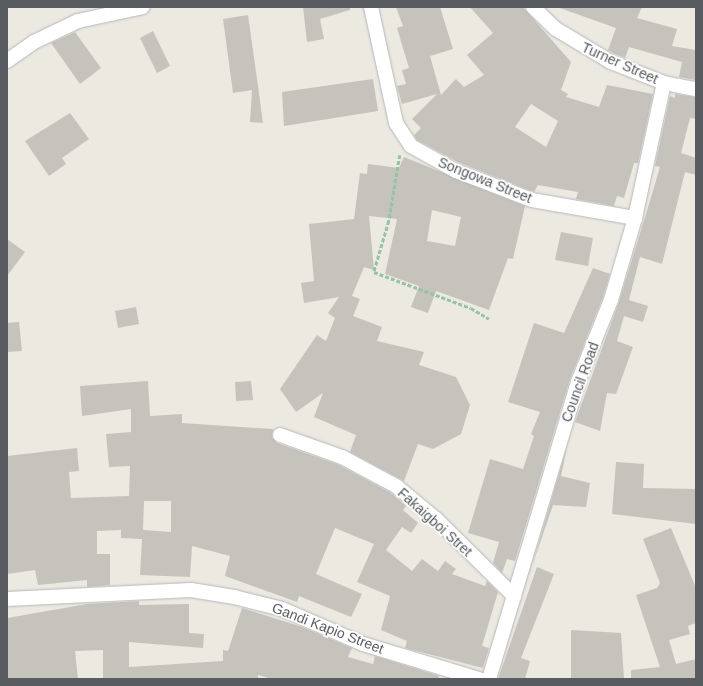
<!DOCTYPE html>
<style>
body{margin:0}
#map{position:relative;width:703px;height:686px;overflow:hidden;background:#ebe9e0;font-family:Arial,sans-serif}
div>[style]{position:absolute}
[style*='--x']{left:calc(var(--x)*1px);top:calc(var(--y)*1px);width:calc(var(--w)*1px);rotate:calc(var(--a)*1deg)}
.building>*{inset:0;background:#c6c3bd}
.path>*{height:2.5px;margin-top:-1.25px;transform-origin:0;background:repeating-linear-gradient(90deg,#96c2a5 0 4px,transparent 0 6px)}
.roads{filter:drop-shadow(0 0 1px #b5b7bc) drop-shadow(0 0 1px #b5b7bc)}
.minor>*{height:14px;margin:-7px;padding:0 7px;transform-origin:7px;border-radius:7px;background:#fff}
span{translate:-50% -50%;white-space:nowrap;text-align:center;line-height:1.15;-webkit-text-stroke:3.5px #fff;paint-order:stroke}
.street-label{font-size:14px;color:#585b60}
.frame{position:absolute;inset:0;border:8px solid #585b60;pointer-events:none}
</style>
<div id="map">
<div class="building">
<div style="clip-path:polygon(303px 7px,350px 7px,350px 10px,320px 19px,324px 39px,307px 42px)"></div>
<div style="clip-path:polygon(evenodd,396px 7px,440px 7px,453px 49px,430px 56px,441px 95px,456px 79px,464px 87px,484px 75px,467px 55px,493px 33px,470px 7px,523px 7px,571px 62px,561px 90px,568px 94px,566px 97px,599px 107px,607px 85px,653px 94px,638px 163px,634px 163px,624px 198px,617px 196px,614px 206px,576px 199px,578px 192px,538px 185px,534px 192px,460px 163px,417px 140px,414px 135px,421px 128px,412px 119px,437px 94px,402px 104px,397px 86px,406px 84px,402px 70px,409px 68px,397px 28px,403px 26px,396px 7px,531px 104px,558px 121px,546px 147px,515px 127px,531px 104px)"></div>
<div style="clip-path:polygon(557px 7px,642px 7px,637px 18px,677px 29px,672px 46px,696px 50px,696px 80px,679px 77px,682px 62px,629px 47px,625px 58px,615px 54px,608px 50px,616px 28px)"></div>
<div style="clip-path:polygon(248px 15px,258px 86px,263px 123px,250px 122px,252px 90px,233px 93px,223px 19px)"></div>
<div style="clip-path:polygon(153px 31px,170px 66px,157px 73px,140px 38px)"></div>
<div style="clip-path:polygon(75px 32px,101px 68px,80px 84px,51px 43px)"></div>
<div style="clip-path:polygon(373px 79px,378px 111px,284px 126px,282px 92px)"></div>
<div style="clip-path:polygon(675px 94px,696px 97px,696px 119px,690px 118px,681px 153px,696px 158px,696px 175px,685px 172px,662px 264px,640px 257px,629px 300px,648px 306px,643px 322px,624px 316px,617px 341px,633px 347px,616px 394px,607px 393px,600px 431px,575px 422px,619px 302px,646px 214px,660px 167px,655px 166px,670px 96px,675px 98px)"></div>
<div style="clip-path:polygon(70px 113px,89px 139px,62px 158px,66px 164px,49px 176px,25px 141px)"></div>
<div style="clip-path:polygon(evenodd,404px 157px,525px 206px,513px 259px,508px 258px,489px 310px,436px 291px,428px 313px,411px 307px,419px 286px,385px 274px,397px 219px,369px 216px,374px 270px,364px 267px,352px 296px,360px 299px,353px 316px,382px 327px,377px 341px,424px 352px,419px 365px,456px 377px,470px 405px,461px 434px,433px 449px,418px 444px,404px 481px,350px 452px,356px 435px,314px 417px,323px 393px,296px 412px,280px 389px,317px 335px,326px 341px,335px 318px,328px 313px,339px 297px,304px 303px,301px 283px,314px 281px,309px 224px,354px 219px,360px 173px,367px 174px,368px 164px,399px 168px,404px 157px,432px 210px,461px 217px,455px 246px,427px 241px,432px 210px)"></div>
<div style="clip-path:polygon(561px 232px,593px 238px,588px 266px,555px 260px)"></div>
<div style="clip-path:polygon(7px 239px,25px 252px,7px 276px)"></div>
<div style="clip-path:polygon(593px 268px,610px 274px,603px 297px,570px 379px,515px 561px,507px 559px,502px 573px,493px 563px,499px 542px,468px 533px,490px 459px,523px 469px,534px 436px,531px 434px,540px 412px,508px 402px,534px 323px,564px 333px)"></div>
<div style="clip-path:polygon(136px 307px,139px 324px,118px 328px,115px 311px)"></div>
<div style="clip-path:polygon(19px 322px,22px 351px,7px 352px,7px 323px)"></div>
<div style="clip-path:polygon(evenodd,148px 381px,150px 416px,182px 414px,182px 423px,273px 429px,272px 437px,277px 443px,339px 465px,391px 493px,406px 506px,403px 510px,418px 523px,411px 533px,402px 527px,386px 550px,412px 571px,422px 559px,438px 571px,445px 561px,456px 569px,452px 574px,485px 586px,487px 581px,498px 592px,482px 646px,489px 648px,483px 668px,405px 648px,407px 641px,381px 630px,390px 596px,357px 582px,374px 544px,335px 528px,316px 574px,362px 594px,351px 617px,299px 596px,297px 602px,225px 576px,230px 556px,192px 546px,190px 577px,140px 575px,142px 539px,121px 538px,121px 530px,97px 531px,97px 554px,110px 554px,110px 585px,87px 587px,87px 580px,38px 585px,35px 570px,7px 574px,7px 456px,77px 448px,79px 471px,69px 472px,71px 498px,129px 496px,130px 466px,109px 467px,106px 434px,131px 432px,131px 409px,82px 416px,80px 386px,148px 381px,144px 501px,171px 501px,171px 532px,143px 530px,144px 501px)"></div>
<div style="clip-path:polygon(251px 381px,253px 400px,236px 401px,235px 382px)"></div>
<div style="clip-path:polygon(567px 447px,561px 476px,590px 483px,586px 507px,553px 505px,532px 566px)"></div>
<div style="clip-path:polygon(616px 462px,644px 464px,643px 488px,696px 489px,696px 524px,612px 514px)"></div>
<div style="clip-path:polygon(671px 528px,696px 588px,696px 623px,688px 626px,690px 634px,669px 640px,676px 664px,696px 659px,696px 679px,631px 679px,631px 670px,660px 667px,636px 595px,657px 588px,660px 583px,643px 539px)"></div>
<div style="clip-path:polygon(537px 567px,554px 574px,521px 658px,530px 661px,525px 679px,498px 679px)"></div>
<div style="clip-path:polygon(139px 601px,139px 605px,189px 604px,189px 633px,204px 634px,203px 648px,129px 642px,129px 667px,223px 661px,223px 650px,228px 651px,242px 608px,302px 627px,352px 648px,348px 657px,373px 664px,375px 656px,439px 676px,438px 679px,272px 679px,258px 675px,258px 679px,103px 679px,103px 650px,75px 651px,78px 679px,7px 679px,7px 618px,87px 604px)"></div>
<div style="clip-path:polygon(571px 630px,621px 633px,624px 679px,571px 679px)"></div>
</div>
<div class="path">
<div style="--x:400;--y:155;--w:67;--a:99.5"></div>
<div style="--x:389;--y:221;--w:53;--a:106.4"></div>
<div style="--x:374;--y:272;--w:103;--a:20.4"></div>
<div style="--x:471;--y:308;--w:21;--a:31"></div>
</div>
<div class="roads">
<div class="minor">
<div style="--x:371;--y:7;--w:119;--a:77.8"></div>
<div style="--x:396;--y:123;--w:27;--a:57"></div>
<div style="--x:411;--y:146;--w:51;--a:29.1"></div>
<div style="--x:456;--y:171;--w:81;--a:20.9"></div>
<div style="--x:532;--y:200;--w:105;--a:9.9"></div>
<div style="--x:533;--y:7;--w:32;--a:44"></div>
<div style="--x:556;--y:29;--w:64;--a:31"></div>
<div style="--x:611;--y:62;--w:57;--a:21.6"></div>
<div style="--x:664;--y:83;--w:33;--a:11"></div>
<div style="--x:7;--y:61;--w:33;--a:-35"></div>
<div style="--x:34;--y:42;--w:49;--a:-25.5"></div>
<div style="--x:78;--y:21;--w:66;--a:-12.2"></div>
<div style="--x:280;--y:435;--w:66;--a:19.5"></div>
<div style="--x:342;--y:457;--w:61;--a:28.2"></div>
<div style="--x:396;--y:486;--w:52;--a:39.5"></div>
<div style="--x:436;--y:519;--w:110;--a:44.6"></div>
<div style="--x:7;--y:599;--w:184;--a:-2.8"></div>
<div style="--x:191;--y:590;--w:44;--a:9.2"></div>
<div style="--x:234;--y:597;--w:49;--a:14"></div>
<div style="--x:282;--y:609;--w:88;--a:23.4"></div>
<div style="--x:363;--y:644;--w:121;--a:16.8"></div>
<div style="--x:489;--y:679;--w:310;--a:-73.3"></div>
<div style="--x:578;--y:382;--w:88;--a:-68.1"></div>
<div style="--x:611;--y:300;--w:85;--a:-73.7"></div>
<div style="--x:635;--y:218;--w:138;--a:-77.9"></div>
</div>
</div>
<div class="street-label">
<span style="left:620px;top:63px;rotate:24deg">Turner Street</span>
<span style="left:485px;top:180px;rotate:22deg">Songowa Street</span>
<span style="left:580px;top:382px;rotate:-70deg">Council Road</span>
<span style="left:435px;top:522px;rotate:42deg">Fakaigboi Stret</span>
<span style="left:328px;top:628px;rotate:21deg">Gandi Kapio Street</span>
</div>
<div class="frame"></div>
</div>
